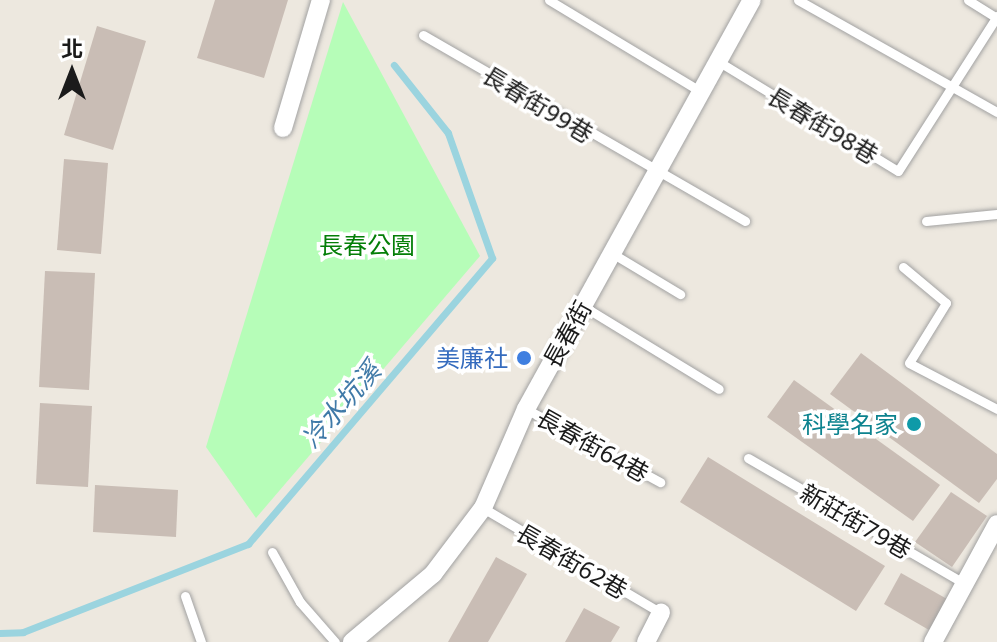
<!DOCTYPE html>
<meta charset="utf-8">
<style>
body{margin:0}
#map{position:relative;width:997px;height:642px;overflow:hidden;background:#ede8df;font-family:"Noto Sans","Noto Sans TC",sans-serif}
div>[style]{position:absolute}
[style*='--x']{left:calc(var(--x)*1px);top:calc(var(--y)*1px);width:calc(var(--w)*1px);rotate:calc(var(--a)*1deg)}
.park>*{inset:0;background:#b6fdb8}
.stream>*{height:7px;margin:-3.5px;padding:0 3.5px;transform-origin:3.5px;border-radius:3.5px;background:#9bd4df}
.building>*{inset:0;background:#c9bdb5}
.roads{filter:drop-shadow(0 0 2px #a2a2a2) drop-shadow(0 0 2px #a2a2a2)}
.lane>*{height:9px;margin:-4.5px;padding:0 4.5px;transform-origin:4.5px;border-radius:4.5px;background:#fff}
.street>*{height:18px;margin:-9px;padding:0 9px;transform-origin:9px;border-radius:9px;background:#fff}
.dots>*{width:22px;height:22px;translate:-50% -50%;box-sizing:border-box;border:4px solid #fff;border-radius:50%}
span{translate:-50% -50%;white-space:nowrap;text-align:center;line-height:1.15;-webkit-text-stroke:7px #fff;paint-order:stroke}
.street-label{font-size:24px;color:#1b1b1b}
.park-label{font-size:24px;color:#047e07}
.shop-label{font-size:24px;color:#366cbe}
.right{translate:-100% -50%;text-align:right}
.culture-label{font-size:24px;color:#0d838f}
.water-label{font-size:26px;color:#407aa8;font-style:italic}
.north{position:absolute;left:32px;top:32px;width:80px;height:80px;-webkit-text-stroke:6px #fff;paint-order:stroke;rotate:0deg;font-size:22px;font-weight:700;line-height:32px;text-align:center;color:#1b1b1b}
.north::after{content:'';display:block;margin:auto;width:28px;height:36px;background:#1b1b1b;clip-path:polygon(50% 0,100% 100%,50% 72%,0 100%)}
</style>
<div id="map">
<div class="park">
<div style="clip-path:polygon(343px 2px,480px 256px,256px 518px,206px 447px)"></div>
</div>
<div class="stream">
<div style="--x:0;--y:633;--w:23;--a:-2"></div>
<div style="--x:23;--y:632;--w:242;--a:-21.4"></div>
<div style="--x:248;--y:544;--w:376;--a:-49.5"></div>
<div style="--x:492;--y:258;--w:133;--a:-109.4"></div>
<div style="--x:448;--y:133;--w:87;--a:-128.5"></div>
</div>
<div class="building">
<div style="clip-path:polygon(215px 0,288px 0,264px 78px,197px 58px)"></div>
<div style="clip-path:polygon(97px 26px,146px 41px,113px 150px,64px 135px)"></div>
<div style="clip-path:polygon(64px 159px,108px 163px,101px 254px,57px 250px)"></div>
<div style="clip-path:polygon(45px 271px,95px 273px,89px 390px,39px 387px)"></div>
<div style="clip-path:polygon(861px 353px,997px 454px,997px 479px,979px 503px,830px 394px)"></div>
<div style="clip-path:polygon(794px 380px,940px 485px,913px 521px,767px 417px)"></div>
<div style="clip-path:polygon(40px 403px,92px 406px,88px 487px,36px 484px)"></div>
<div style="clip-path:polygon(708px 457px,885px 566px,856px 611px,680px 502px)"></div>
<div style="clip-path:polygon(95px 485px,178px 490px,176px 537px,93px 532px)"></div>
<div style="clip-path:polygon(951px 492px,987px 516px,952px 567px,915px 542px)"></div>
<div style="clip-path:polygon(496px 557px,527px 574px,488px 642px,448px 642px)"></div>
<div style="clip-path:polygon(901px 573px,947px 599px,929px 630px,884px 604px)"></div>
<div style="clip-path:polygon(584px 608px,620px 627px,611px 642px,565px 642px)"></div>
</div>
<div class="roads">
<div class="lane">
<div style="--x:549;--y:0;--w:174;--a:31.1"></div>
<div style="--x:798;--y:0;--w:228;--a:29.4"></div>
<div style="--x:968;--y:0;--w:34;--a:32"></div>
<div style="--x:423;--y:35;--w:372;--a:30"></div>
<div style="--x:716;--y:60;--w:213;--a:31.4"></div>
<div style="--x:898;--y:171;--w:184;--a:-57.4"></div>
<div style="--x:926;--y:221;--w:71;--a:-5.6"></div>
<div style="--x:610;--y:252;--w:82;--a:31"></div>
<div style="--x:903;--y:267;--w:56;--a:39.9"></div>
<div style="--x:946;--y:303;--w:70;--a:121.7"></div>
<div style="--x:909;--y:363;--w:99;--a:27.6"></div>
<div style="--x:583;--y:306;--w:159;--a:31.4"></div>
<div style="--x:526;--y:409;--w:153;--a:28.6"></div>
<div style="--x:748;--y:458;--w:251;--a:30.1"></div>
<div style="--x:483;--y:508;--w:207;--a:30.5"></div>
<div style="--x:272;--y:552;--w:57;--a:60.8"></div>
<div style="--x:300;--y:602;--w:53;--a:48.8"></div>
<div style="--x:185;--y:596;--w:49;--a:70.8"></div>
</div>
<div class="street">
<div style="--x:283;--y:128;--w:134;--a:-73.5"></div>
<div style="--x:352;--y:642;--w:106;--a:-40"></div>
<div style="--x:433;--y:574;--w:83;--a:-52.9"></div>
<div style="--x:483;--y:508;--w:108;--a:-66.5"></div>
<div style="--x:526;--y:409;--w:467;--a:-61.1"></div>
<div style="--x:646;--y:642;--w:33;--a:-63"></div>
<div style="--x:933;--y:642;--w:134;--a:-61.5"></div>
</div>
</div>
<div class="dots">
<div style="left:524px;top:358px;background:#3f7fe0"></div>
<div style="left:914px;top:424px;background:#0f9aa8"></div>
</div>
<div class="street-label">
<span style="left:538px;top:104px;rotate:31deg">長春街99巷</span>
<span style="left:823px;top:125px;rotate:31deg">長春街98巷</span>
<span style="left:567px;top:334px;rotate:-61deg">長春街</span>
<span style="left:593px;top:445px;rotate:29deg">長春街64巷</span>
<span style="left:856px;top:521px;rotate:30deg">新莊街79巷</span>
<span style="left:572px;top:561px;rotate:30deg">長春街62巷</span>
</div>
<div class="park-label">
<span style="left:367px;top:245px">長春公園</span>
</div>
<div class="shop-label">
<span class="right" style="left:508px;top:358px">美廉社</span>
</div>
<div class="culture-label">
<span class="right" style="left:898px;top:424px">科學名家</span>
</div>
<div class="water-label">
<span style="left:341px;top:405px;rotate:-49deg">冷水坑溪</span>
</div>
<div class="north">北</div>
</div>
